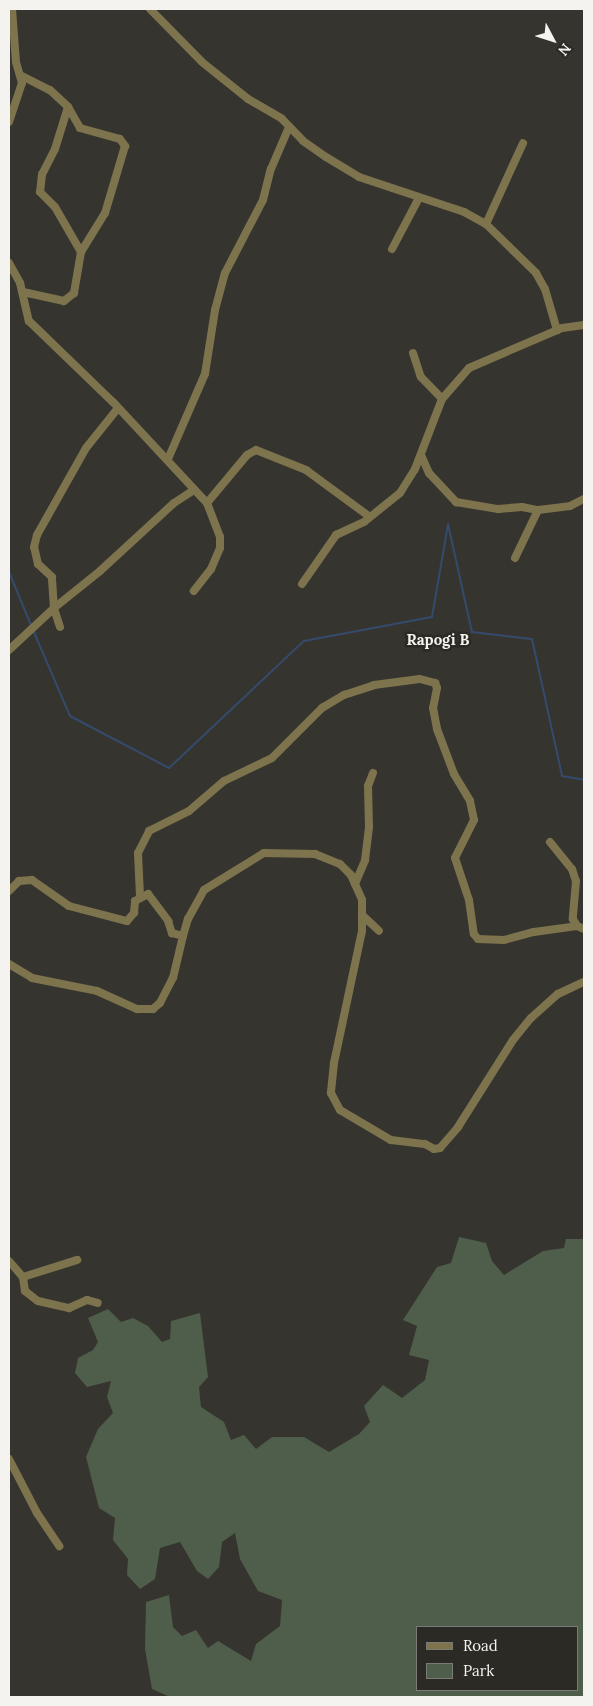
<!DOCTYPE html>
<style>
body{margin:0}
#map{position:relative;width:593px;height:1706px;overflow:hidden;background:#36342f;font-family:Lora,serif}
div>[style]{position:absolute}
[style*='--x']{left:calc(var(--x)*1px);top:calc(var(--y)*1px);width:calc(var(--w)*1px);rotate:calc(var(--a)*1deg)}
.green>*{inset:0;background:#4e5e4a}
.stream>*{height:2px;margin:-1px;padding:0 1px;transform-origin:1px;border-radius:1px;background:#344b6d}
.minor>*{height:8px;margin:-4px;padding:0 4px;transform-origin:4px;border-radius:4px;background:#7d734d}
span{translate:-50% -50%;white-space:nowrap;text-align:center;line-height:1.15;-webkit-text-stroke:5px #2c2a25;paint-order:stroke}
.quarter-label{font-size:15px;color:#f4f3ef;font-weight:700}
.frame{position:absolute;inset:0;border:10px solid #f4f3ef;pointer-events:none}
.legend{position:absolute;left:416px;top:1626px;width:162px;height:65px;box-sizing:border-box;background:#2c2a25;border:1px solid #7c7a76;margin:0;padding:6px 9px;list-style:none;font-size:15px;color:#f4f3ef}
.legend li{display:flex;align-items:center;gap:10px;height:25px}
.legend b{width:25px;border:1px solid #7c7a76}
.north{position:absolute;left:528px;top:15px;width:50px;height:50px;-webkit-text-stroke:4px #2c2a25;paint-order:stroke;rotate:130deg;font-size:14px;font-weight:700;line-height:20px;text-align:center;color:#f4f3ef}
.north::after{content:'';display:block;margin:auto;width:18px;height:22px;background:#f4f3ef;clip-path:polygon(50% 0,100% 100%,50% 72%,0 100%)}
</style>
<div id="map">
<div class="green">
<div style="clip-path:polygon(evenodd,459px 1237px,486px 1243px,492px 1261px,504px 1275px,543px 1251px,564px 1248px,566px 1239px,584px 1239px,584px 1697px,170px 1697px,152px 1689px,145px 1649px,146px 1602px,169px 1595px,173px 1627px,182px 1636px,196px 1630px,208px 1648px,218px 1641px,251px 1661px,256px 1644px,280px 1626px,282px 1600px,258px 1591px,240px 1559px,235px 1533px,222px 1542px,219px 1567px,208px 1579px,197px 1571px,180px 1542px,160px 1548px,155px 1579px,140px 1589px,127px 1575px,128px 1559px,113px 1540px,115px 1518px,99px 1508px,86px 1457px,98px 1429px,113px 1413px,107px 1397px,111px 1381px,87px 1387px,75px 1373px,78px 1358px,93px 1350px,98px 1342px,88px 1318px,108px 1309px,121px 1322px,133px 1318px,148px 1326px,162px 1342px,170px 1339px,171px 1321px,200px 1313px,208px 1377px,199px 1387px,201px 1407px,224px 1422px,231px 1440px,244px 1435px,256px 1449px,272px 1437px,304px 1437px,329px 1452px,359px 1434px,370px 1422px,364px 1406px,383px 1385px,402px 1398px,425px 1380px,429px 1360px,409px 1355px,417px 1326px,403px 1320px,437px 1267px,451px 1263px,459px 1237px,417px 1627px,577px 1627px,577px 1690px,417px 1690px,417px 1627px)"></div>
</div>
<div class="stream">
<div style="--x:9;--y:572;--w:57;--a:67.5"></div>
<div style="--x:33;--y:630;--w:94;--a:66.7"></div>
<div style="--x:70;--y:716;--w:112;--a:27.7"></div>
<div style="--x:169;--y:768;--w:185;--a:-43.3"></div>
<div style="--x:304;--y:641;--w:130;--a:-10.6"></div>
<div style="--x:432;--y:617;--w:94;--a:-80.2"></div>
<div style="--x:448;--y:524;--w:111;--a:77.5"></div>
<div style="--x:472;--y:632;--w:60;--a:6.7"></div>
<div style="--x:532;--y:639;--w:140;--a:77.6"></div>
<div style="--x:562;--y:776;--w:22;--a:10"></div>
</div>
<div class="minor">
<div style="--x:150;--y:9;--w:74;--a:45.5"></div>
<div style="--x:202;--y:62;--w:59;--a:38.8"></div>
<div style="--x:248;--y:99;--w:39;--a:30"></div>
<div style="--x:282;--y:119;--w:30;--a:46"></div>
<div style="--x:303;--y:141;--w:28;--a:35"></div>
<div style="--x:326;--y:157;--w:39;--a:31"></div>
<div style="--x:359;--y:177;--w:111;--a:18.4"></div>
<div style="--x:464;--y:212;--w:25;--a:29"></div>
<div style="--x:486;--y:224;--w:70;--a:44.4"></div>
<div style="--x:536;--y:273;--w:18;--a:61"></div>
<div style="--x:545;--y:289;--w:43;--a:73.7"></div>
<div style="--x:22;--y:76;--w:31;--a:27"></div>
<div style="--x:50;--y:90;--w:25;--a:43"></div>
<div style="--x:68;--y:107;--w:24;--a:60"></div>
<div style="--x:80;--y:128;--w:41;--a:15.4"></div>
<div style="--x:120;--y:139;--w:9;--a:54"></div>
<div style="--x:125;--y:146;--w:70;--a:106.6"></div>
<div style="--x:105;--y:213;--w:46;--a:121.6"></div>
<div style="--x:81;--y:252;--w:42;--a:99.7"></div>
<div style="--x:74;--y:293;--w:13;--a:141"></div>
<div style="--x:64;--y:301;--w:42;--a:-167.6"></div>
<div style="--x:68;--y:107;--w:44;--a:107.2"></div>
<div style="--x:55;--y:149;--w:28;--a:117"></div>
<div style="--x:42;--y:174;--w:18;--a:96"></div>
<div style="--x:40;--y:192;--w:21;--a:45"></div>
<div style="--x:55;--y:207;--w:52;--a:60"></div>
<div style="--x:9;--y:122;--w:41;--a:-71.6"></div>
<div style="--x:22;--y:83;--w:22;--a:-106"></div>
<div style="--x:16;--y:62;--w:53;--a:-94.3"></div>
<div style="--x:486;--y:224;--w:89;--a:-65.4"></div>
<div style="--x:392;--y:249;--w:58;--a:-62.1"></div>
<div style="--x:9;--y:263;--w:23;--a:61"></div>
<div style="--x:20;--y:283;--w:39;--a:77"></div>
<div style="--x:29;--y:321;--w:117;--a:44"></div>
<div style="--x:113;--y:402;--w:138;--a:47.1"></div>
<div style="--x:207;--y:503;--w:36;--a:69"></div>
<div style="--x:220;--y:537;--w:11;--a:90"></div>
<div style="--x:220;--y:548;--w:23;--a:113"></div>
<div style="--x:211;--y:569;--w:28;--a:128"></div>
<div style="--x:413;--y:353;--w:25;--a:72"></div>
<div style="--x:421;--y:377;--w:30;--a:46"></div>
<div style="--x:421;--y:455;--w:20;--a:66"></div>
<div style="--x:429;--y:473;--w:40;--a:47"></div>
<div style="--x:456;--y:502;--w:43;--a:9.5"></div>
<div style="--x:498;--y:509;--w:24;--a:-5"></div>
<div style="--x:522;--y:507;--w:16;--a:11"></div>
<div style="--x:538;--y:510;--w:32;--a:-7"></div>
<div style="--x:570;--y:506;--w:16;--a:-27"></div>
<div style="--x:168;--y:459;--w:93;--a:-66.5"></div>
<div style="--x:205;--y:374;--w:65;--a:-81.1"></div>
<div style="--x:215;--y:310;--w:38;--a:-75"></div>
<div style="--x:225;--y:273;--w:82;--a:-62.5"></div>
<div style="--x:263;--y:200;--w:32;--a:-76"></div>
<div style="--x:271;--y:169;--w:46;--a:-66.8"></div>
<div style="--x:207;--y:503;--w:62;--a:-50.2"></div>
<div style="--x:247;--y:455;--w:10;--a:-29"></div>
<div style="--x:256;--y:450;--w:54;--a:21.8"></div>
<div style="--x:306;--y:470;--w:79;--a:36.3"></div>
<div style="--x:515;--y:558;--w:53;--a:-64.4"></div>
<div style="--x:302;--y:584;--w:60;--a:-55.2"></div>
<div style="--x:336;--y:535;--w:31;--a:-25"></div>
<div style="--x:364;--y:522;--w:46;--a:-38.9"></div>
<div style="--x:400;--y:493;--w:28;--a:-58"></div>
<div style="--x:415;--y:469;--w:75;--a:-68.9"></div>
<div style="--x:442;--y:399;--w:41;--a:-48.9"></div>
<div style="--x:469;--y:368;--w:101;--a:-23.3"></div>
<div style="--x:562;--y:328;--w:22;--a:-8"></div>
<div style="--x:60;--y:627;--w:20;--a:-108"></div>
<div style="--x:54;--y:608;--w:59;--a:-38.8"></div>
<div style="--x:100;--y:571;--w:100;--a:-42.6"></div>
<div style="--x:174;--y:503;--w:24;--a:-33"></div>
<div style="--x:9;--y:650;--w:62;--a:-43"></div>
<div style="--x:54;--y:608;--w:31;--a:-94"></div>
<div style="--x:52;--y:577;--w:19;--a:-137"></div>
<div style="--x:38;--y:564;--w:17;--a:-103"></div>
<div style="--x:34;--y:547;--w:12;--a:-76"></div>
<div style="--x:37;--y:535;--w:100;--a:-60.6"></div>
<div style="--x:86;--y:448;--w:51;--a:-51.3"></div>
<div style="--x:550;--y:842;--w:35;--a:51"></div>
<div style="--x:572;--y:869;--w:13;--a:72"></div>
<div style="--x:576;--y:881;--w:38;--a:95"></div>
<div style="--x:573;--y:919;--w:8;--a:60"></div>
<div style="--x:577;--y:926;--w:8;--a:23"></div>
<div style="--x:355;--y:884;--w:26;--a:-67"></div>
<div style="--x:365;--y:860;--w:33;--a:-83"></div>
<div style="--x:369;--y:827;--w:41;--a:-91.4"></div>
<div style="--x:368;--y:786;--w:14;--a:-69"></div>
<div style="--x:9;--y:891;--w:14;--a:-45"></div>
<div style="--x:19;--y:881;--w:13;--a:-4"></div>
<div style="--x:32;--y:880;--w:45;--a:35.1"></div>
<div style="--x:69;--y:906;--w:60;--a:14.5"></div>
<div style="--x:127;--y:921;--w:11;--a:-49"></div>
<div style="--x:134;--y:913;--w:12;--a:-85"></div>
<div style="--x:135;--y:901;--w:15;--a:-28"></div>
<div style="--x:148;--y:894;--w:34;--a:53"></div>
<div style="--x:168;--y:921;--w:13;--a:72"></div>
<div style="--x:172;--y:933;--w:11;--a:15"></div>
<div style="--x:183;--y:936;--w:18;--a:-74"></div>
<div style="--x:188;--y:919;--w:33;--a:-61"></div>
<div style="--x:204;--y:890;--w:70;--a:-31.7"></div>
<div style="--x:264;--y:853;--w:51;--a:1.1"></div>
<div style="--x:315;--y:854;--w:27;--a:22"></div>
<div style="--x:340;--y:864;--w:16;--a:45"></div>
<div style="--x:351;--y:875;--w:27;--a:66"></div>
<div style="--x:362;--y:900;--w:31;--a:90"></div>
<div style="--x:362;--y:931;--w:135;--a:102"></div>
<div style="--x:334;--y:1063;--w:30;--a:96"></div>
<div style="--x:331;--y:1093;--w:19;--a:62"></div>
<div style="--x:340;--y:1110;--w:59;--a:30.5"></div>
<div style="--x:391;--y:1140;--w:34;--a:7"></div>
<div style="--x:425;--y:1144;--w:10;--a:29"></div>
<div style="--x:434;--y:1149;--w:6;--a:-9"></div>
<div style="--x:440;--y:1148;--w:28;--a:-49"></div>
<div style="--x:458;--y:1127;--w:103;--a:-57.7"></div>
<div style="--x:513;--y:1040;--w:28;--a:-51"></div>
<div style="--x:531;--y:1018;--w:36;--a:-42"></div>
<div style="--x:558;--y:994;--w:29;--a:-25"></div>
<div style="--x:140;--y:896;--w:43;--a:-92.7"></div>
<div style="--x:138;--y:853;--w:25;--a:-63"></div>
<div style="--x:149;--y:831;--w:45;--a:-26.6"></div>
<div style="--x:189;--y:811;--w:46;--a:-40.6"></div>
<div style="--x:224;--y:781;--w:53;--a:-25.6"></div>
<div style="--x:272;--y:758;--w:71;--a:-45"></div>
<div style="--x:322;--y:708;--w:26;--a:-31"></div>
<div style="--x:344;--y:695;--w:32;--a:-18"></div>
<div style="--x:374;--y:685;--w:46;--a:-7.4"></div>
<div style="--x:420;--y:679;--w:16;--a:15"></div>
<div style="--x:435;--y:683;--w:5;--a:68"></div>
<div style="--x:437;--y:688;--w:20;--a:101"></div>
<div style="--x:433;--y:708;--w:21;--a:79"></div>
<div style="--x:437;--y:729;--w:48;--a:69.3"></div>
<div style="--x:454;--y:774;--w:31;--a:59"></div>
<div style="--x:470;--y:801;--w:19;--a:78"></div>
<div style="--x:474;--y:820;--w:42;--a:116.6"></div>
<div style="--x:455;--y:858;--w:44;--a:71.6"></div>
<div style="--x:469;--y:900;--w:34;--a:82"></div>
<div style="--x:474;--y:934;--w:6;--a:51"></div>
<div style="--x:478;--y:939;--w:26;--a:2"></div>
<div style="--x:504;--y:940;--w:31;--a:-15"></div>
<div style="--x:534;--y:932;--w:43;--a:-7.9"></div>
<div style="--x:362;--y:915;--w:23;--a:43"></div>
<div style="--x:9;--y:964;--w:27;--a:31"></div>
<div style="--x:32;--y:978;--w:66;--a:11.3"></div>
<div style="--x:97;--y:991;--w:44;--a:24.2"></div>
<div style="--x:137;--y:1009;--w:16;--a:0"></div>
<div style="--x:153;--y:1009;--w:9;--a:-41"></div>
<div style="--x:160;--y:1003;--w:28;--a:-63"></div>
<div style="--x:173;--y:978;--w:43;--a:-76.6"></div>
<div style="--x:9;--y:1261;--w:21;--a:49"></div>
<div style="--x:23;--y:1277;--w:57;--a:-17.5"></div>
<div style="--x:23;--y:1277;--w:14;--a:82"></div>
<div style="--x:25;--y:1291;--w:16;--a:38"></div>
<div style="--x:38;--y:1301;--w:32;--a:13"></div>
<div style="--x:69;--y:1308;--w:20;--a:-24"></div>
<div style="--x:87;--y:1300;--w:11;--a:15"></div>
<div style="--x:9;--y:1459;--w:61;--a:62.6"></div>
<div style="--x:37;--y:1513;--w:40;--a:56"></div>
</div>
<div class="quarter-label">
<span style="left:438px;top:640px">Rapogi B</span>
</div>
<div class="frame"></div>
<ul class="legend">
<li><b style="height:6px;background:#7d734d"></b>Road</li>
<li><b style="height:14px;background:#4e5e4a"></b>Park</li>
</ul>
<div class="north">N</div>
</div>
